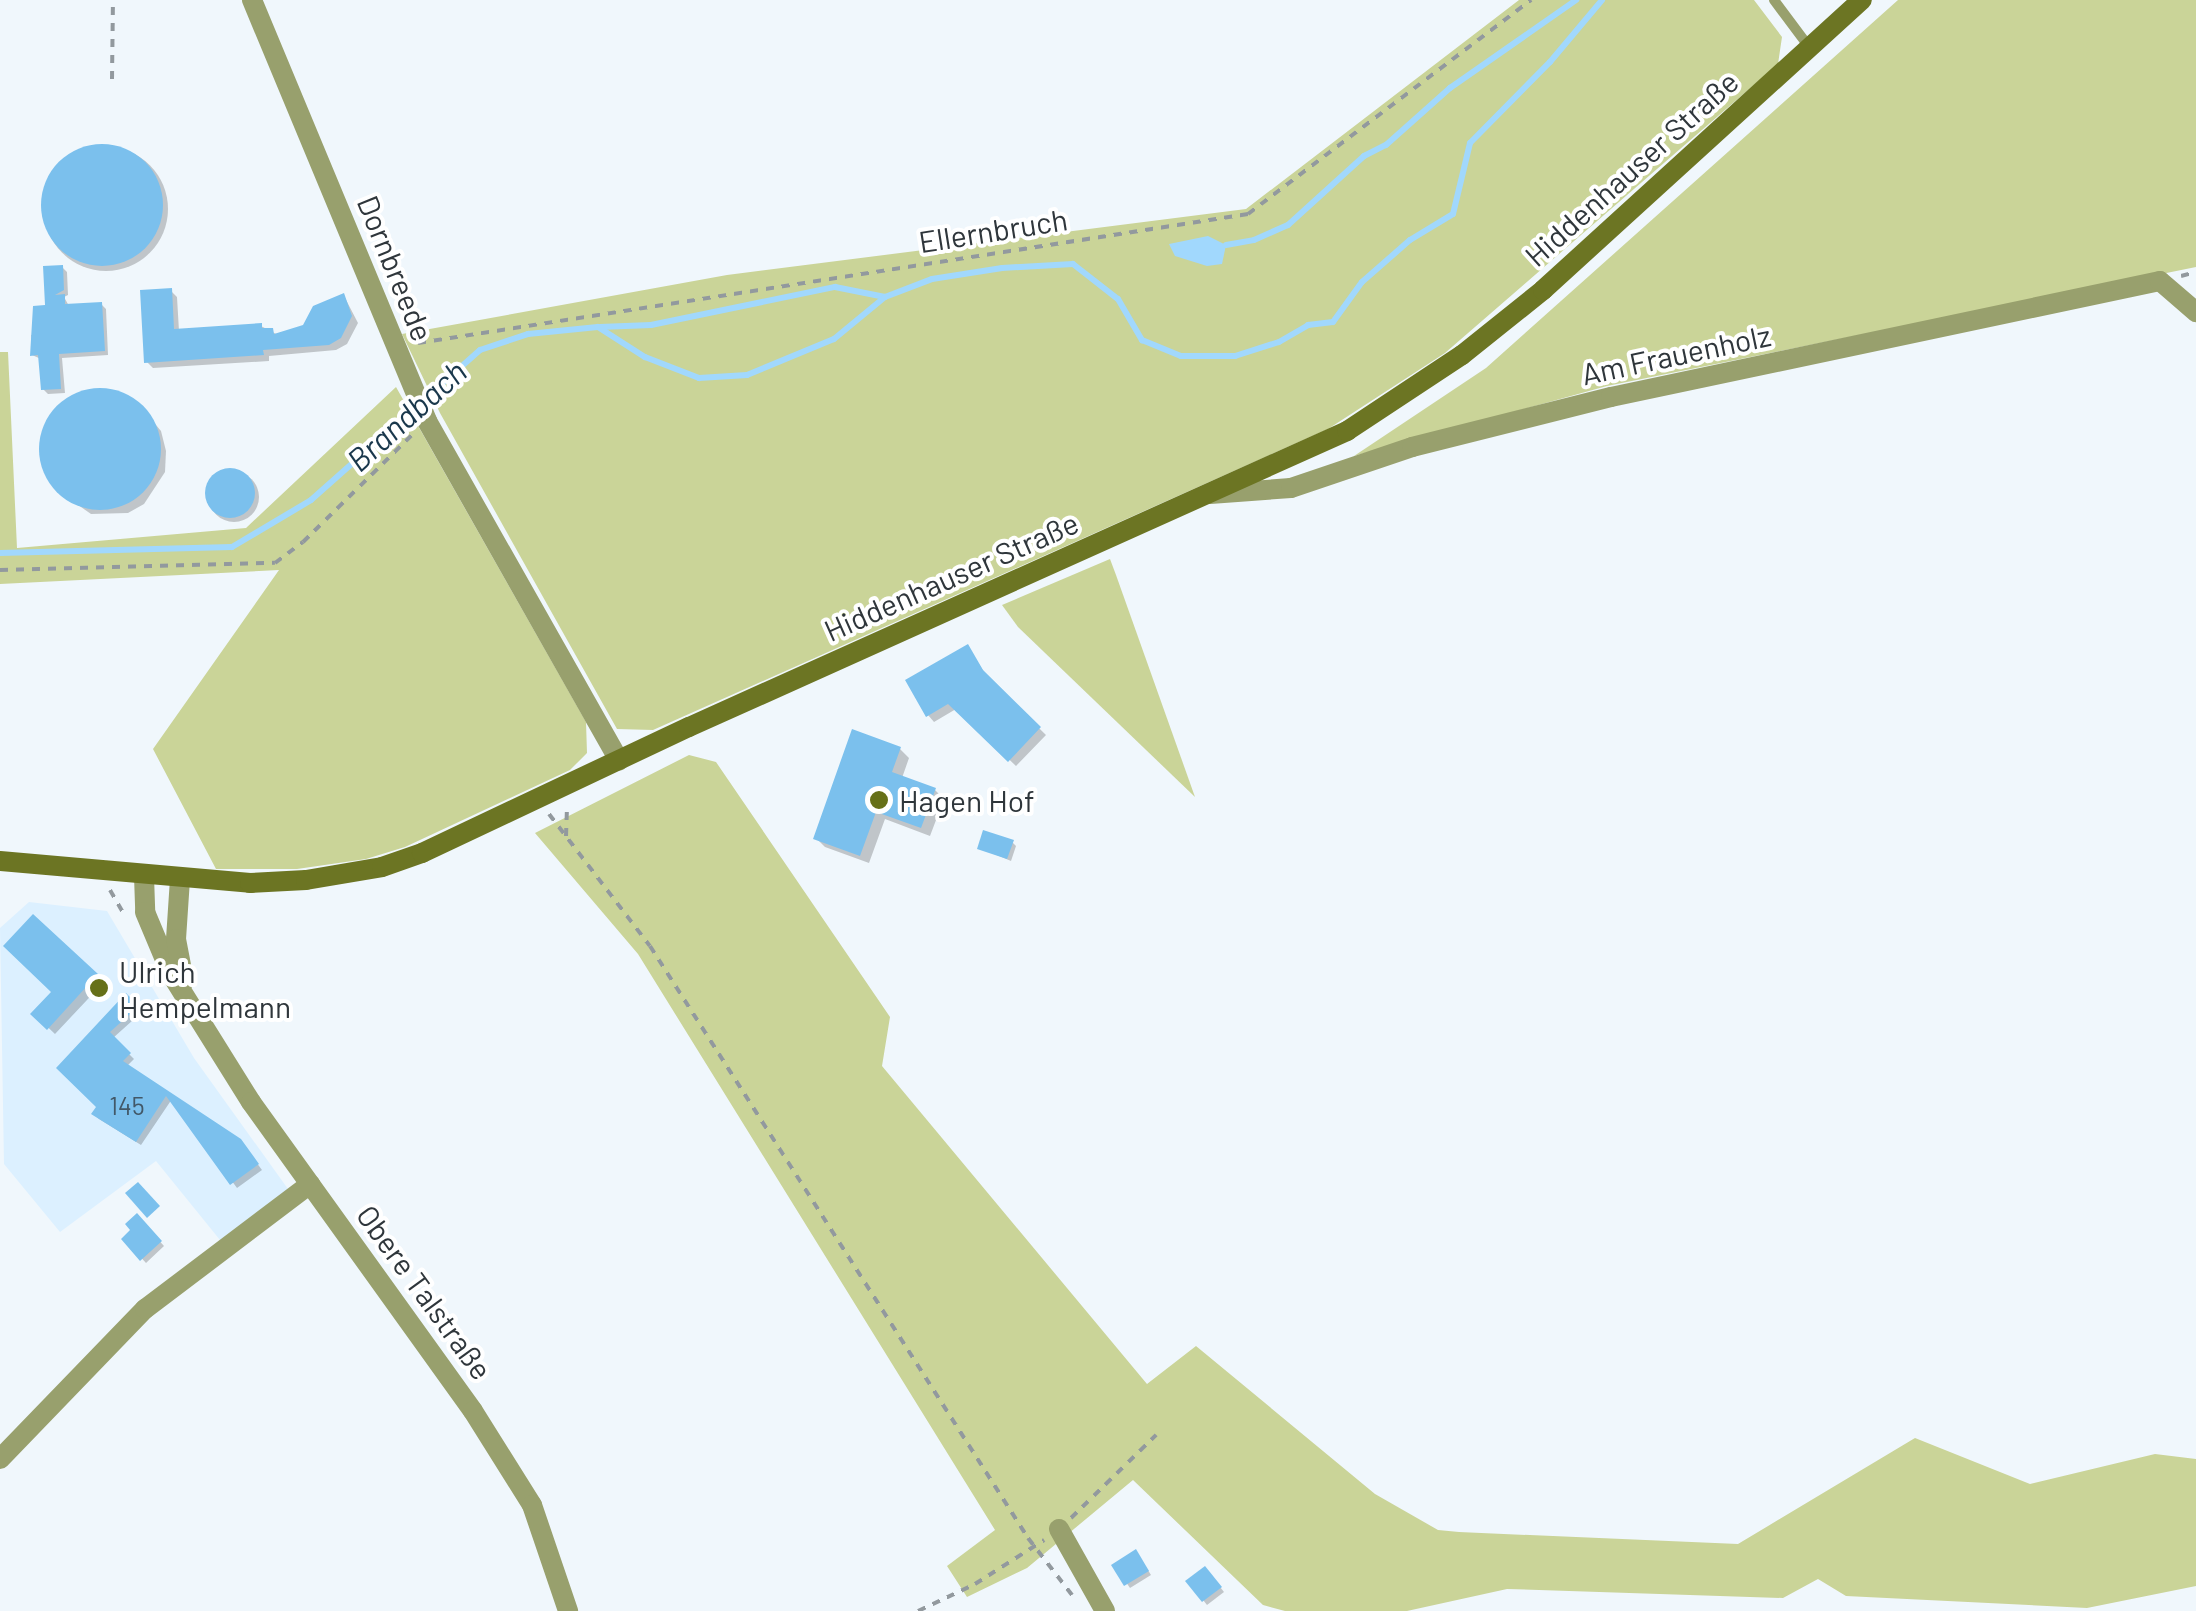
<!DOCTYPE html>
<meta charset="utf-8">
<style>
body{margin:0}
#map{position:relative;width:2196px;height:1611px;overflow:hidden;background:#f0f7fc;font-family:Barlow,sans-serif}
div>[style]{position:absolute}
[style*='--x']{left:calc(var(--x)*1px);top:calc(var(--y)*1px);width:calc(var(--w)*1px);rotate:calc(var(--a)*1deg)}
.built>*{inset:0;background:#dcf0ff}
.green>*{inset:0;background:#cad498}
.water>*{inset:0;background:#a1d8fd}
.shadow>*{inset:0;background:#0003}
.round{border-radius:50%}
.stream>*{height:6px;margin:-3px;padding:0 3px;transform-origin:3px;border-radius:3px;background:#a1d8fd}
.building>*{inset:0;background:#7bc0ed}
.path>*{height:4px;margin-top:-2px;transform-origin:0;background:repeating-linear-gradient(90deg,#92999e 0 8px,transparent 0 16px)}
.service>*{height:10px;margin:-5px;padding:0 5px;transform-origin:5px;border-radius:5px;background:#98a06d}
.minor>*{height:20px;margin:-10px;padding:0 10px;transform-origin:10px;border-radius:10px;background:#98a06d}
.tertiary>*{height:20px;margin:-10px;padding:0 10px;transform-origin:10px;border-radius:10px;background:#98a06d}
.secondary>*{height:20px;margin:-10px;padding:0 10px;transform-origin:10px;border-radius:10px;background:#6c7523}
.dots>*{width:28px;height:28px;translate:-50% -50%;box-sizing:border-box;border:5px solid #fff;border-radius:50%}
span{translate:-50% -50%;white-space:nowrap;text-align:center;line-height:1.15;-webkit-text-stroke:8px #fff;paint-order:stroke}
.number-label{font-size:25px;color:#425868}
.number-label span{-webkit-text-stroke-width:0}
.street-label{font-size:30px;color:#2f363b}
.poi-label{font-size:30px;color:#2f363b}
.left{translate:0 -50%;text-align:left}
.water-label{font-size:32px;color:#19374b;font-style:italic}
</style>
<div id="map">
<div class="built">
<div style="clip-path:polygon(29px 902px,107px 911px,194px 1058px,288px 1189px,220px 1240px,156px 1161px,60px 1232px,4px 1164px,0 928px)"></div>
</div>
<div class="green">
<div style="clip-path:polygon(1519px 0,1754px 0,1782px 37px,1778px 64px,1445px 353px,1328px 429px,653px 730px,617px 729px,440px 413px,402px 334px,727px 275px,1246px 209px)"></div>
<div style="clip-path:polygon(1898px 0,2196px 0,2196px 267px,1607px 386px,1354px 456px,1486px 368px)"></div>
<div style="clip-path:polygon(0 352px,8px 352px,17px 548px,246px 528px,396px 387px,586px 722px,587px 753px,570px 770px,405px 847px,366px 859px,297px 869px,216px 869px,153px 749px,279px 570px,0 584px)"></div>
<div style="clip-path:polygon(1110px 559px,1116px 575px,1195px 797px,1018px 627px,1002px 605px)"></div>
<div style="clip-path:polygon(689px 755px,716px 762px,890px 1017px,882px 1066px,1147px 1384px,1196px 1346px,1375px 1494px,1438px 1530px,1459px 1532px,1738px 1544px,1915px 1438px,2030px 1484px,2155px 1454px,2196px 1459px,2196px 1586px,2087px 1608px,1846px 1596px,1818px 1579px,1783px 1598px,1507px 1589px,1407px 1611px,1285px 1611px,1263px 1605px,1133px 1480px,1027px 1568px,967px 1597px,947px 1566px,995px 1530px,638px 954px,535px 833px)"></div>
</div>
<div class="water">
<div style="clip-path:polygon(1208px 236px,1226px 245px,1222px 264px,1207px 266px,1175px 256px,1169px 244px)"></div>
</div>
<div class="shadow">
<div class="round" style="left:44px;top:147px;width:124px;height:124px"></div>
<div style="clip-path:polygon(62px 267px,67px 272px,68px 295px,64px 297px,69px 306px,101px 304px,106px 309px,108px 355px,62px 358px,65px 393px,48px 394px,43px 389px,41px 359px,32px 355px,31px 335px,37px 334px)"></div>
<div style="clip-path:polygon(171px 291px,177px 297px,179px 331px,261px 326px,278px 335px,305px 327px,344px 296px,358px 323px,347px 344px,336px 350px,269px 356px,269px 361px,153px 368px,147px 362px)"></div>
<div style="clip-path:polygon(104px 390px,124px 395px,141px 407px,161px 431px,166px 451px,165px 472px,144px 504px,128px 513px,91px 514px,61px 493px,53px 486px,40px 451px,42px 433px,65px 402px,83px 393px)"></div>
<div class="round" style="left:209px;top:472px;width:50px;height:50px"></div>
<div style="clip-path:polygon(967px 647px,989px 679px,1046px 735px,1016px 766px,956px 709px,934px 722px,928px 715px)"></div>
<div style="clip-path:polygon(900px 749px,909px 758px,902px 778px,935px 790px,944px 799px,930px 836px,885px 819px,869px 863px,825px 847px,816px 838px)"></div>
<div style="clip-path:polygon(1012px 842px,1016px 846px,1011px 861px,980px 848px)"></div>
<div style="clip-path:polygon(33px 917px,103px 983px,55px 1034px,34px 1014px,54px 992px)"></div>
<div style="clip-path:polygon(126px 997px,142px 1012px,113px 1038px,134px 1059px,127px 1066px,245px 1147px,262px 1170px,237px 1188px,172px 1099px,141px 1145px,99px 1119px,94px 1114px,98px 1108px,59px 1068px)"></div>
<div style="clip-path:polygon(137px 1216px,164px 1246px,146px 1263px,124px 1239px,134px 1231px)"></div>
<div style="clip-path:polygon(1139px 1556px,1151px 1575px,1130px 1588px,1115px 1566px)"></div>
<div style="clip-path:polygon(1209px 1573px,1224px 1592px,1207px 1605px,1189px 1582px)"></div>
</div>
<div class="stream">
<div style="--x:1226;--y:245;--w:28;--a:-10"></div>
<div style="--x:1254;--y:240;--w:37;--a:-24"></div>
<div style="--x:1288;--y:225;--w:103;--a:-42.2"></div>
<div style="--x:1364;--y:156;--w:25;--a:-27"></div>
<div style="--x:1386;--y:145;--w:86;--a:-41.7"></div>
<div style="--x:1450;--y:88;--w:154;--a:-34.9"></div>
<div style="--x:600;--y:327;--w:51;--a:-2.2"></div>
<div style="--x:651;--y:325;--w:188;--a:-11.7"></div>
<div style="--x:835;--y:287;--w:51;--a:11.3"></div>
<div style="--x:0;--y:553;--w:232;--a:-1.5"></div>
<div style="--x:232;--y:547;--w:92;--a:-30.7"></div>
<div style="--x:311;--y:500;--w:226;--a:-41.6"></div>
<div style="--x:480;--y:350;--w:51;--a:-18.4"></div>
<div style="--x:528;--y:334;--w:70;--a:-5.7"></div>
<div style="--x:598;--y:327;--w:56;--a:32.6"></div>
<div style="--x:645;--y:357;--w:58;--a:21.3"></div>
<div style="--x:699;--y:378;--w:48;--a:-3.6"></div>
<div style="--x:747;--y:375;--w:94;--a:-22.5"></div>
<div style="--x:834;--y:339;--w:66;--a:-39.5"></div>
<div style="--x:885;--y:297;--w:50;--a:-21"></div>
<div style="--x:932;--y:279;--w:71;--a:-8.9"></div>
<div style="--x:1002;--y:268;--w:71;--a:-3.2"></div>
<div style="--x:1073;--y:264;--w:57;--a:37.9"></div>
<div style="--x:1118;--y:299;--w:48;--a:59.7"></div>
<div style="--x:1142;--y:340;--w:42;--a:22.3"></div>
<div style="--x:1181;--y:356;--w:54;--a:0"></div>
<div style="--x:1235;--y:356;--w:46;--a:-17.7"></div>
<div style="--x:1279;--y:342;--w:34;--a:-30"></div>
<div style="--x:1308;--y:325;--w:25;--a:-7"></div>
<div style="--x:1333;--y:322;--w:49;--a:-54.1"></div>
<div style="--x:1362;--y:282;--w:64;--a:-41.2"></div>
<div style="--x:1410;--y:240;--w:50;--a:-31.2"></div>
<div style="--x:1453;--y:214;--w:73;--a:-76.5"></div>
<div style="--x:1470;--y:143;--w:114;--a:-45.4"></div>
<div style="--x:1550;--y:62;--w:81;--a:-50"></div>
</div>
<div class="building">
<div class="round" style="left:41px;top:144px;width:122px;height:122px"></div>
<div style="clip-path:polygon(63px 265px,64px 290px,55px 295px,65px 294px,65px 304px,102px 302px,105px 351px,59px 354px,61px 389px,41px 390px,38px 355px,30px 356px,33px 306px,45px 305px,43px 266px)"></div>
<div style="clip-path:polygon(172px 288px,174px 329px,262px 323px,262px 328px,273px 328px,274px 334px,303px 325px,313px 306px,344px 293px,352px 316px,341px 338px,329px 345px,263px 350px,264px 355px,144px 363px,140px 290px)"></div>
<div class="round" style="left:39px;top:388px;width:122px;height:122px"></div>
<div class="round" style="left:205px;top:468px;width:50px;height:50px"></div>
<div style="clip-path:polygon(968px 644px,983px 670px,1041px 727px,1008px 762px,948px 704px,926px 717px,905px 680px)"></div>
<div style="clip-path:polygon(852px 729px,901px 747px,892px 772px,936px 788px,921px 828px,876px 812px,860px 856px,813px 839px)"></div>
<div style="clip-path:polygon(983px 830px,1014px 840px,1007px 859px,977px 849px)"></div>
<div style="clip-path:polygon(33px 914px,98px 974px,47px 1030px,30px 1014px,51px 992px,3px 946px)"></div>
<div style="clip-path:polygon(126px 993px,139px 1006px,110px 1032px,131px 1053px,123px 1061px,241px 1139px,259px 1164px,230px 1185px,166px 1096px,136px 1142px,91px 1114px,96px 1107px,56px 1068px)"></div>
<div style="clip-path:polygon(138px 1182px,160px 1206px,147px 1218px,125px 1193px)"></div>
<div style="clip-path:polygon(137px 1213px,162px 1241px,140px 1261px,121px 1239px,130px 1230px,125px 1224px)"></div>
<div style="clip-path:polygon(1136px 1549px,1149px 1571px,1124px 1586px,1111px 1565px)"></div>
<div style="clip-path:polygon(1205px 1566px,1222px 1587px,1202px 1602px,1185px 1581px)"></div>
</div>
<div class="path">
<div style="--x:112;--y:79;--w:79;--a:-89.3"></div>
<div style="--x:2181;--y:276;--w:16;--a:-15"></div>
<div style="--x:418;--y:343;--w:840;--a:-8.83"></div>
<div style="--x:1248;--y:214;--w:355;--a:-37.1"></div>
<div style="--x:0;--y:570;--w:275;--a:-1.5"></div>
<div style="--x:275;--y:563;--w:35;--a:-37"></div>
<div style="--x:303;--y:542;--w:154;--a:-44.5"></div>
<div style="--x:549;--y:814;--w:166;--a:52.6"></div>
<div style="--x:650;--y:946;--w:702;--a:57.44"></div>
<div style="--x:1028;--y:1538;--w:72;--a:52.3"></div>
<div style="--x:566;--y:836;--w:30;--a:-88"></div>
<div style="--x:110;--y:890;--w:30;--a:60"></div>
<div style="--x:1071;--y:1518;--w:119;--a:-44.3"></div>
<div style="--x:918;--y:1611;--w:63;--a:-25.3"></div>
<div style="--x:975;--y:1584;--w:82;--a:-32.5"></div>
</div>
<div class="service">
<div style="--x:1774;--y:0;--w:59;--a:53.3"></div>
</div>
<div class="minor">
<div style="--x:252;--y:0;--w:456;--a:67.4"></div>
<div style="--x:427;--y:421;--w:390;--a:60.5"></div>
<div style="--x:1210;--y:494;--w:81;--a:-4.2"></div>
<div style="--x:1291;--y:488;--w:128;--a:-18.7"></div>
<div style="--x:1412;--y:447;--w:205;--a:-14.1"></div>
<div style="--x:1611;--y:397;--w:561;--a:-11.93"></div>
<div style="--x:2160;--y:281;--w:48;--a:40.7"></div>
<div style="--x:0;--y:1459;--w:209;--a:-46"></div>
<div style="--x:145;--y:1309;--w:207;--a:-37.1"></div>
<div style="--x:1059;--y:1529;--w:94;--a:60.7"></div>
</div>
<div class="tertiary">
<div style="--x:144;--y:876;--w:36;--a:88"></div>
<div style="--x:145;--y:912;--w:67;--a:67.2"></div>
<div style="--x:171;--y:974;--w:151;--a:58"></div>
<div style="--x:251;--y:1102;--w:380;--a:54.3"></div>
<div style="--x:473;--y:1411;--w:111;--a:57.9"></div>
<div style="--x:532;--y:1505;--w:112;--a:71.2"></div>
<div style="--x:180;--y:879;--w:60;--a:93.8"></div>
<div style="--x:176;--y:939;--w:43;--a:79.2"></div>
</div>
<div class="secondary">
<div style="--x:0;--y:861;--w:251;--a:5"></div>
<div style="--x:250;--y:883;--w:56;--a:-3.1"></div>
<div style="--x:306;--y:880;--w:77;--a:-9.7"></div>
<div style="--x:382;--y:867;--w:42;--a:-19.3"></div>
<div style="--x:422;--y:853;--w:295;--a:-25.3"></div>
<div style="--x:689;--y:727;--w:722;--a:-24.22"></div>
<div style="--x:1347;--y:431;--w:138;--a:-33.5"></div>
<div style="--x:1462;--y:355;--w:104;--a:-38.7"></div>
<div style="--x:1543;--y:290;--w:431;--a:-42.3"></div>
</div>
<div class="dots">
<div style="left:879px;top:800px;background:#667018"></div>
<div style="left:99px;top:988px;background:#667018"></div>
</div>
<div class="number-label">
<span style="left:127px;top:1105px">145</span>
</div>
<div class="street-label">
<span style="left:1631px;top:168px;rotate:-42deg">Hiddenhauser Straße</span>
<span style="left:993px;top:230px;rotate:-9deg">Ellernbruch</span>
<span style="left:396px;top:268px;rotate:68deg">Dornbreede</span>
<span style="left:1676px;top:354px;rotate:-12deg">Am Frauenholz</span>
<span style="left:951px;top:576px;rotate:-24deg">Hiddenhauser Straße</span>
<span style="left:425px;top:1292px;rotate:54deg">Obere Talstraße</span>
</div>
<div class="poi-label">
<span class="left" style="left:899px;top:800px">Hagen Hof</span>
<span class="left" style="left:119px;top:988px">Ulrich<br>Hempelmann</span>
</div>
<div class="water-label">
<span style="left:406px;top:415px;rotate:-42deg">Brandbach</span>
</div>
</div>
